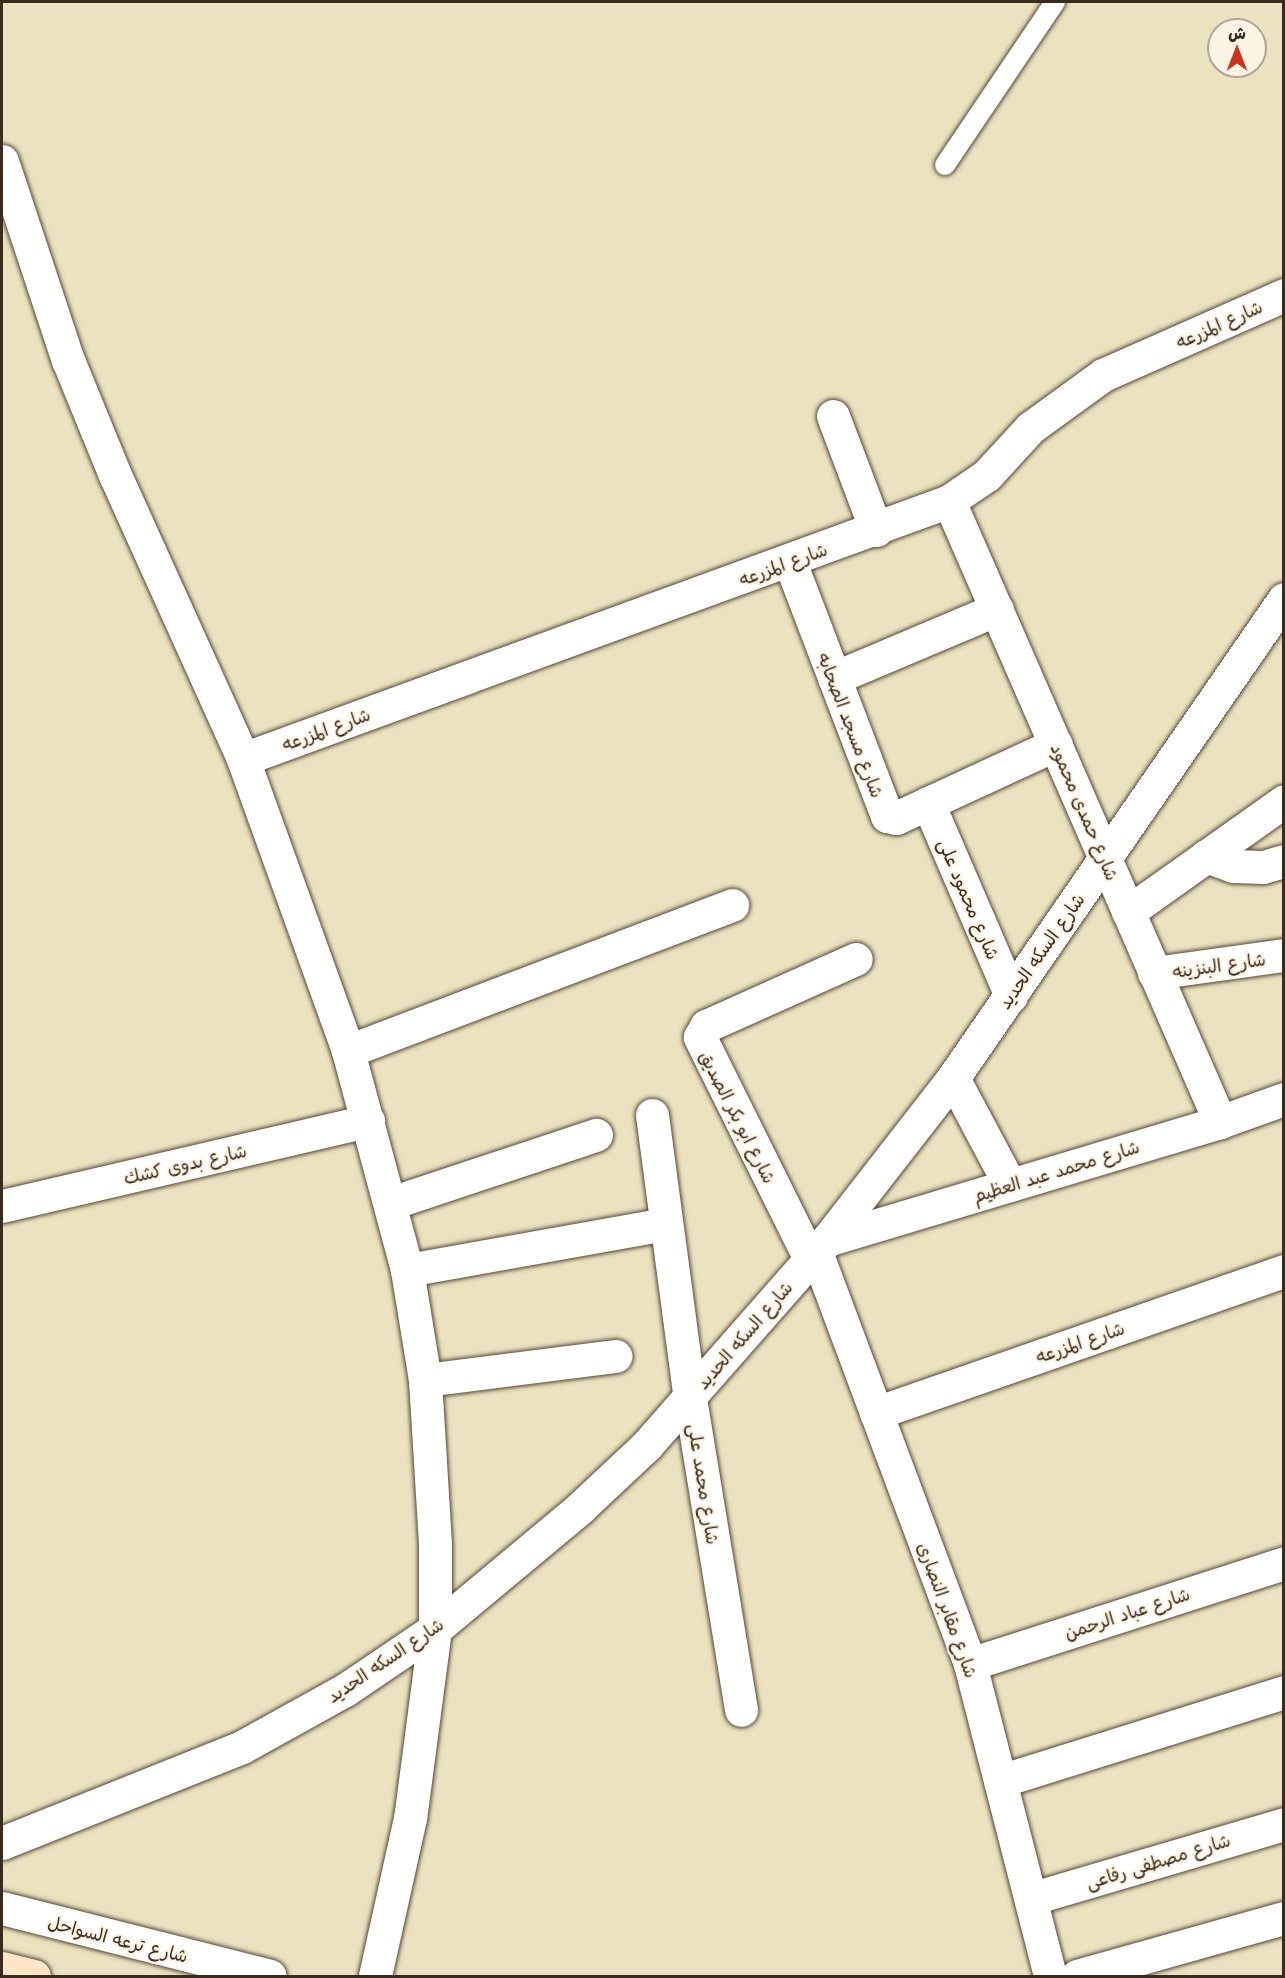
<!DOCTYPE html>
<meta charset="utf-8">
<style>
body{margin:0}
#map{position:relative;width:1285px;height:1978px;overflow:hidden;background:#ebe2c0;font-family:"Playpen Sans","Playpen Sans Arabic",sans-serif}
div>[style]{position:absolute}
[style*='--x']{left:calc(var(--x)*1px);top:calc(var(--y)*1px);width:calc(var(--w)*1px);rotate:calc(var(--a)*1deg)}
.roads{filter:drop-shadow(0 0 2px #554636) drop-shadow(0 0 2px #554636)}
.service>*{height:20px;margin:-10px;padding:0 10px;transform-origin:10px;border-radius:10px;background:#fff}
.minor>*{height:33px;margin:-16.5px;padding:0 16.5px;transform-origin:16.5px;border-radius:16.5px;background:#fff}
.secondary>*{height:33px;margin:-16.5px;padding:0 16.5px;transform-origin:16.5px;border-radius:16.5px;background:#fde5c5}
span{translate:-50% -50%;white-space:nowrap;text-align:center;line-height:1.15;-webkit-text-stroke:4.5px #fcf5e5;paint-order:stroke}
.street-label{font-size:18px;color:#3b2a1e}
.frame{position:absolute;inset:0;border:3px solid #3b2a1e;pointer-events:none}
.north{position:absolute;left:1207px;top:18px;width:60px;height:60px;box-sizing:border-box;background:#fcf5e5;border:2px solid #afa495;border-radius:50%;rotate:0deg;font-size:16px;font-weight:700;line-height:24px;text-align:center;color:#3b2a1e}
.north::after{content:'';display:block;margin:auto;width:21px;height:27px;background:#c8321e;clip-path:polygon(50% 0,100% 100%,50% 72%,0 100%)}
</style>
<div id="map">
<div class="roads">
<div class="service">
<div style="--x:945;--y:165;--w:197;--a:-56"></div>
</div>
<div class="minor">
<div style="--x:2;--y:161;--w:210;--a:71.7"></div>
<div style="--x:68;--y:360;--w:124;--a:67.8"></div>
<div style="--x:115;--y:475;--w:312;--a:65.7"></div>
<div style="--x:243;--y:759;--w:310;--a:70.2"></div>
<div style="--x:348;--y:1051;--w:227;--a:74.9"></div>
<div style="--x:407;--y:1270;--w:111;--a:80.7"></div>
<div style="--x:425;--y:1380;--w:164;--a:86.5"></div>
<div style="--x:435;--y:1544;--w:85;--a:90"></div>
<div style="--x:435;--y:1629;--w:191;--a:97.5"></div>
<div style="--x:410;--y:1818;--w:162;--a:102.5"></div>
<div style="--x:833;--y:416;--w:122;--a:69.3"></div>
<div style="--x:949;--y:501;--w:678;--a:66.42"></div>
<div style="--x:790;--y:562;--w:272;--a:69.1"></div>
<div style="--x:887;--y:816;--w:9;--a:13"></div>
<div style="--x:896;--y:818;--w:176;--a:-24.8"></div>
<div style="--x:834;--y:678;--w:177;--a:-22.9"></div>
<div style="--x:243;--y:759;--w:752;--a:-20.07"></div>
<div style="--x:949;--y:501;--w:46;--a:-34.4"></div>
<div style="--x:987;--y:475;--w:64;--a:-47.5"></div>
<div style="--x:1030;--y:428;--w:90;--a:-36"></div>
<div style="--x:1103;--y:375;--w:198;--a:-23.8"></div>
<div style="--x:928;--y:803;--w:210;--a:66.7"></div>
<div style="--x:1206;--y:856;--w:29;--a:20"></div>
<div style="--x:1233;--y:866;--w:30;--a:2"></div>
<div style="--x:1263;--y:867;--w:22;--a:-16"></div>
<div style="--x:1128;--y:912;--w:191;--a:-35.4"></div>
<div style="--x:1154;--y:973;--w:131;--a:-7.9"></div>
<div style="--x:348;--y:1051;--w:411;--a:-20.8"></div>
<div style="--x:953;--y:1078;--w:121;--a:62"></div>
<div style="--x:652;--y:1115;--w:286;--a:82.4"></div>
<div style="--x:690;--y:1398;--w:316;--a:80.7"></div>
<div style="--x:391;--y:1203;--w:216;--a:-18.4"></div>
<div style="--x:2;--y:1206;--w:376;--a:-13.1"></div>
<div style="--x:827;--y:1240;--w:410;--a:-16.7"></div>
<div style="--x:1220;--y:1122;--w:68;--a:-19.8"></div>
<div style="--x:816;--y:1252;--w:440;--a:69.5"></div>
<div style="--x:970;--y:1664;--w:322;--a:75.6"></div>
<div style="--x:810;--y:1259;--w:248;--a:-116.4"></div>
<div style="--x:700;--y:1037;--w:13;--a:-61"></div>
<div style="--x:706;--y:1026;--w:164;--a:-24.1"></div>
<div style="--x:407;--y:1270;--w:263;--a:-10.1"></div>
<div style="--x:425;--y:1380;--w:192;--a:-7.2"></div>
<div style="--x:876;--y:1413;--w:432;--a:-19.2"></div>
<div style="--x:970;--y:1664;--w:330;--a:-17.8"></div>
<div style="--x:1000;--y:1781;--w:298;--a:-17.4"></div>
<div style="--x:2;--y:1843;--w:258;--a:-21.8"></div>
<div style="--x:242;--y:1747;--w:118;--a:-29"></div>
<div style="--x:345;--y:1690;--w:109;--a:-34.1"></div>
<div style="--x:435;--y:1629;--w:189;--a:-39.8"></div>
<div style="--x:580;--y:1508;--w:92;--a:-43.2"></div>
<div style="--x:647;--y:1445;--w:273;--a:-48.7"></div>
<div style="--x:827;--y:1240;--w:205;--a:-52.1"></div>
<div style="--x:953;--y:1078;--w:582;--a:-55.35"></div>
<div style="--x:1033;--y:1898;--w:262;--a:-16.4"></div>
<div style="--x:2;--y:1908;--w:276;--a:14.2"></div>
<div style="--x:1077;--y:1976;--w:215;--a:-15.7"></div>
</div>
<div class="secondary">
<div style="--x:2;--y:1968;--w:33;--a:14"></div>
</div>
</div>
<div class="street-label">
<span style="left:1219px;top:324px;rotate:-24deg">شارع المزرعه</span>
<span style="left:783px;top:564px;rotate:-20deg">شارع المزرعه</span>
<span style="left:851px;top:725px;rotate:69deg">شارع مسجد الصحابه</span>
<span style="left:326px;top:729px;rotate:-20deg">شارع المزرعه</span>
<span style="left:1085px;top:812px;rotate:67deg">شارع حمدى محمود</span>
<span style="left:969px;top:899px;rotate:67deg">شارع محمود على</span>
<span style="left:1041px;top:951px;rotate:-55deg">شارع السكه الحديد</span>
<span style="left:1219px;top:965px;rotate:-8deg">شارع البنزينه</span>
<span style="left:738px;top:1117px;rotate:63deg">شارع ابو بكر الصديق</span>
<span style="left:185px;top:1164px;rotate:-13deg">شارع بدوى كشك</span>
<span style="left:1056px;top:1171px;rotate:-17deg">شارع محمد عبد العظيم</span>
<span style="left:744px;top:1335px;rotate:-49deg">شارع السكه الحديد</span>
<span style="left:1080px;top:1342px;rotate:-19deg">شارع المزرعه</span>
<span style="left:704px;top:1484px;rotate:81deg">شارع محمد على</span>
<span style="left:948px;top:1610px;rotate:70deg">شارع مقابر النصارى</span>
<span style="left:1127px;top:1613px;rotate:-18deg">شارع عباد الرحمن</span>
<span style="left:385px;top:1660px;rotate:-34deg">شارع السكه الحديد</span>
<span style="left:1158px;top:1861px;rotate:-17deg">شارع مصطفى رفاعى</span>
<span style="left:118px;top:1939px;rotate:14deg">شارع ترعه السواحل</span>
</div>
<div class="frame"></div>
<div class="north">ش</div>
</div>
